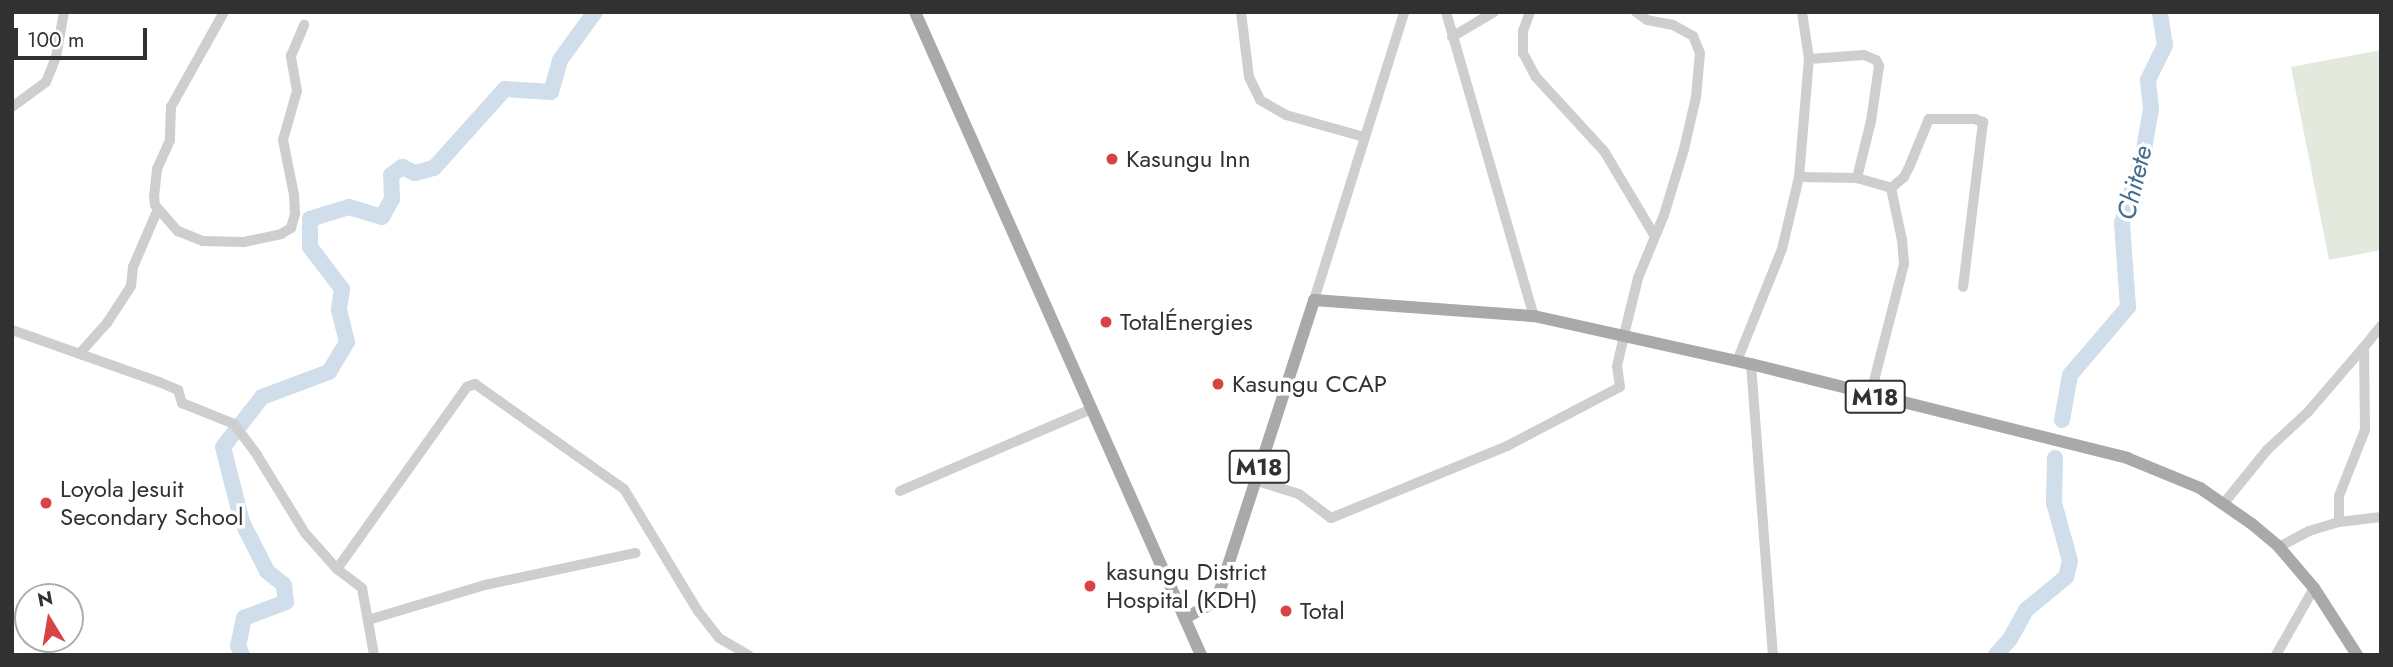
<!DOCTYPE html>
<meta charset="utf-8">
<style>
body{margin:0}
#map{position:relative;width:2393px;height:667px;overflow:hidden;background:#fff;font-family:Jost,sans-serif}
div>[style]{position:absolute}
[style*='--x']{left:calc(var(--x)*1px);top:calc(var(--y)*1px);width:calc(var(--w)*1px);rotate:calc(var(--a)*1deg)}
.green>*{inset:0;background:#e3e9dd}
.river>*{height:16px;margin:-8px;padding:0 8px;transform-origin:8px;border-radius:8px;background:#cfdeea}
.minor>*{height:10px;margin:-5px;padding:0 5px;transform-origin:5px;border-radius:5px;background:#cecece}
.major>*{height:12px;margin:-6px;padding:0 6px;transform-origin:6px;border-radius:6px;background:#a9a9a9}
.dots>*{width:19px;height:19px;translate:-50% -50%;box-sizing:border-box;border:4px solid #fff;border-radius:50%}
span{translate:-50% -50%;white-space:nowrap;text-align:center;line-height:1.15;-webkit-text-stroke:7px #fff;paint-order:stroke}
.shield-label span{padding:2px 5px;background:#fff;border:2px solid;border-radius:5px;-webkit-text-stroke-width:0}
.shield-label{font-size:23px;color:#313131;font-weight:700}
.poi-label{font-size:24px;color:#313131}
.left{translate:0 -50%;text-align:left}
.water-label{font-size:26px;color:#456d8d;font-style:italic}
.frame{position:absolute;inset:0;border:14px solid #313131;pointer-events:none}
.north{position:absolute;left:14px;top:583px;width:70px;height:70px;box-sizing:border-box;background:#fff;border:2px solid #adadad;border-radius:50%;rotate:349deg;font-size:19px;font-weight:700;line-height:28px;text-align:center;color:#313131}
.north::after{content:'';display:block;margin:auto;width:24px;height:32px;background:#d74446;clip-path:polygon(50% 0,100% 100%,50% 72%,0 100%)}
.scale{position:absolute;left:14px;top:28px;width:133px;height:32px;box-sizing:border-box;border:4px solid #313131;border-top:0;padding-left:9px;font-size:21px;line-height:24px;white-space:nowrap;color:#313131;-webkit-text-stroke:5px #fff;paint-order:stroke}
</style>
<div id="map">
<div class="green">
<div style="clip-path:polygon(2381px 50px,2381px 250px,2329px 260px,2291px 67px)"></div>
</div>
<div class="river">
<div style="--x:2062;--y:420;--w:46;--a:-79.9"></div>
<div style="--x:2070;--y:375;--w:89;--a:-49.5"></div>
<div style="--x:2128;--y:307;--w:84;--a:-94.1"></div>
<div style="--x:2122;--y:223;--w:71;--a:-72.8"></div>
<div style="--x:2143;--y:155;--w:47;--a:-80.1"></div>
<div style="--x:2151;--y:109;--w:29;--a:-96"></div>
<div style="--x:2148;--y:80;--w:39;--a:-64"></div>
<div style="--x:2165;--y:45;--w:33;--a:-99"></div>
<div style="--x:242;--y:655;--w:10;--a:-114"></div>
<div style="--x:238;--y:646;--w:29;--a:-78"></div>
<div style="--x:244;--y:618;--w:45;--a:-20.9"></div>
<div style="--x:286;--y:602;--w:17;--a:-97"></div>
<div style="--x:284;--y:585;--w:22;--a:-141"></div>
<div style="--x:267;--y:571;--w:55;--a:-117"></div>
<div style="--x:242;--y:522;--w:77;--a:-104.2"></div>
<div style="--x:223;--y:447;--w:63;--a:-52"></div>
<div style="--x:262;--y:397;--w:72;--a:-20.5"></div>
<div style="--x:329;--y:372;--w:35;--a:-59"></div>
<div style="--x:347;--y:342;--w:34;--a:-104"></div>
<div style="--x:339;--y:309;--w:20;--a:-81"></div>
<div style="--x:342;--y:289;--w:53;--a:-127.3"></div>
<div style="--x:310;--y:247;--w:28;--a:-90"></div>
<div style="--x:310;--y:219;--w:41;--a:-17.1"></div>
<div style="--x:349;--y:207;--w:34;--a:17"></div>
<div style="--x:382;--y:217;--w:21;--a:-61"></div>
<div style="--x:392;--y:199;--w:24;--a:-92"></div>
<div style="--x:391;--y:175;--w:14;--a:-36"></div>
<div style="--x:402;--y:167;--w:14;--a:25"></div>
<div style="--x:415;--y:173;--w:20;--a:-15"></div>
<div style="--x:434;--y:168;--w:106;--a:-48.1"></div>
<div style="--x:505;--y:89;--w:46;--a:3.7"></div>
<div style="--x:551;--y:92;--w:33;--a:-74"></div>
<div style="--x:560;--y:60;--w:59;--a:-53.9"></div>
<div style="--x:1996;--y:655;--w:21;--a:-49"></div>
<div style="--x:2010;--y:639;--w:33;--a:-61"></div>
<div style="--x:2026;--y:610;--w:52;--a:-39.5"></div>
<div style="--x:2066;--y:577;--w:16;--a:-76"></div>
<div style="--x:2070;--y:561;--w:60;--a:-105.4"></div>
<div style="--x:2054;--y:503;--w:45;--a:-88.7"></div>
</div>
<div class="minor">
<div style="--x:224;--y:12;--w:109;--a:119.2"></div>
<div style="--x:171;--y:107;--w:33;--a:92"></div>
<div style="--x:170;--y:140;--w:32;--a:114"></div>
<div style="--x:157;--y:169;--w:27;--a:96"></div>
<div style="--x:154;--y:196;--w:9;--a:84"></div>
<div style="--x:155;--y:205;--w:35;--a:49"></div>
<div style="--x:178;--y:231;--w:27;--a:22"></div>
<div style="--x:203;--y:241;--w:41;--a:1.4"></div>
<div style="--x:244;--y:242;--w:38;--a:-12"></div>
<div style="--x:281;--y:234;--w:12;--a:-31"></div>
<div style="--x:291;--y:228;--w:15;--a:-74"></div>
<div style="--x:295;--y:214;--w:19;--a:-93"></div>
<div style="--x:294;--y:195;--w:56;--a:-101.3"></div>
<div style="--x:283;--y:140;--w:51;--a:-74.1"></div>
<div style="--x:297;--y:91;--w:36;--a:-100"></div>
<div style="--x:291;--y:56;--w:34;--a:-67"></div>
<div style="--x:1241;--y:12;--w:65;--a:83"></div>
<div style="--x:1249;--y:77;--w:25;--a:64"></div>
<div style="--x:1260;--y:100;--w:30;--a:30"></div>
<div style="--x:1286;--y:115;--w:81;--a:15.8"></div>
<div style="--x:1446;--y:12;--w:316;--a:73.9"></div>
<div style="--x:1530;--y:12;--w:20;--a:110"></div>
<div style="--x:1523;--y:31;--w:22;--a:90"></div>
<div style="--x:1523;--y:53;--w:26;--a:62"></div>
<div style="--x:1535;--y:76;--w:102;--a:47.4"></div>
<div style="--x:1604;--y:151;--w:98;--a:59.2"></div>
<div style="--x:1452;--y:37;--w:49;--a:-30.8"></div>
<div style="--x:1809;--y:59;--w:55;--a:-4.2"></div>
<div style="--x:1864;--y:55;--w:13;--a:23"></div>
<div style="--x:1876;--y:60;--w:7;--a:63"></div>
<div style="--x:1879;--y:66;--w:56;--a:98.3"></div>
<div style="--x:1871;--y:121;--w:59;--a:103.8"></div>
<div style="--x:12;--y:107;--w:42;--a:-36.3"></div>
<div style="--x:46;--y:82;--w:27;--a:-68"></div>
<div style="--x:56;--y:57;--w:46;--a:-79.9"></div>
<div style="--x:1799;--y:177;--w:58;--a:1"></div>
<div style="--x:1857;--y:178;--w:35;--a:16"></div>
<div style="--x:1891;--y:188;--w:53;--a:78.1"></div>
<div style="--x:1902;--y:240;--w:24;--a:85"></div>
<div style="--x:1904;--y:264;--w:136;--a:104.4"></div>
<div style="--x:1891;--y:188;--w:17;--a:-40"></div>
<div style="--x:1904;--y:177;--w:13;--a:-63"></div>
<div style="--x:1910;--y:165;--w:50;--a:-67.6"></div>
<div style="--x:1929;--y:119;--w:46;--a:0"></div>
<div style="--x:1975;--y:119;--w:9;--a:21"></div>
<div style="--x:1983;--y:122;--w:166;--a:96.9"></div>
<div style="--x:1314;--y:300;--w:302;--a:-72.6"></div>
<div style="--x:12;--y:330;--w:156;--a:19.5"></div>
<div style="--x:159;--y:382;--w:21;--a:23"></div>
<div style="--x:178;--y:390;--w:14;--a:73"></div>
<div style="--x:182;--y:403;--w:56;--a:22"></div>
<div style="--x:234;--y:424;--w:39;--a:53"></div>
<div style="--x:257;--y:455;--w:92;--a:58.4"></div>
<div style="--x:305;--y:533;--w:48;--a:48.4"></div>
<div style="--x:337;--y:569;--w:31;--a:37"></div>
<div style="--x:362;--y:588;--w:68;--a:79.8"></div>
<div style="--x:80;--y:353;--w:40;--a:-48"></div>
<div style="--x:107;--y:323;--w:44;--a:-57"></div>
<div style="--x:131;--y:286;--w:19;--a:-84"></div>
<div style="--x:133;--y:267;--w:63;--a:-66.7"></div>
<div style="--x:1737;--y:361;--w:121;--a:-68.1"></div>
<div style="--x:1782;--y:249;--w:74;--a:-76.7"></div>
<div style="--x:1799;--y:177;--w:118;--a:-85.2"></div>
<div style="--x:1809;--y:59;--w:48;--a:-98.5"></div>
<div style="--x:1751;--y:364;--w:292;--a:85.7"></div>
<div style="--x:1254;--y:480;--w:47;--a:17.3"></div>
<div style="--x:1299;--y:494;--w:40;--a:37"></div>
<div style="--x:1331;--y:518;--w:190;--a:-22.2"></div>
<div style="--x:1507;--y:446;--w:127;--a:-27.6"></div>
<div style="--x:1620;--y:387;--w:21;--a:-98"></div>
<div style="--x:1617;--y:366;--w:32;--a:-77"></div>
<div style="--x:1624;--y:335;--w:59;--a:-76.2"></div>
<div style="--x:1638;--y:278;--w:68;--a:-67.6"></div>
<div style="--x:1664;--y:215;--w:69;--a:-73.1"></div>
<div style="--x:1684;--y:149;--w:53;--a:-77"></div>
<div style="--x:1696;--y:97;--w:44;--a:-84.8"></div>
<div style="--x:1700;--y:53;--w:18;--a:-112"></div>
<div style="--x:1693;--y:36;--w:23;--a:-151"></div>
<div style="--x:1673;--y:25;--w:26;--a:-169"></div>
<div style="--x:1647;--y:20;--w:14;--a:-144"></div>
<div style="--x:900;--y:491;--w:208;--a:-23.2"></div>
<div style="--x:2224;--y:503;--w:68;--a:-50.9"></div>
<div style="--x:2267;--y:450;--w:56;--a:-42.8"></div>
<div style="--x:2308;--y:412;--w:86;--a:-49.3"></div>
<div style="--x:2339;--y:522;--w:26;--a:-90"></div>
<div style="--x:2339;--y:496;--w:71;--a:-68.5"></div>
<div style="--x:2365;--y:430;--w:83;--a:-90.7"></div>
<div style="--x:2364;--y:347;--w:27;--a:-51"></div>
<div style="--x:2279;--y:547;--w:34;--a:-28"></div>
<div style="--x:2309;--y:531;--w:31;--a:-17"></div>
<div style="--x:2339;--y:522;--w:42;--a:-6.8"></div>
<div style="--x:337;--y:569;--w:224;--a:-54.5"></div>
<div style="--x:467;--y:387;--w:9;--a:-21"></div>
<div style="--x:475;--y:384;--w:182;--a:35.2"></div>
<div style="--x:624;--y:489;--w:143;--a:58.8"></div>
<div style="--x:698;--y:611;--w:34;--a:52"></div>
<div style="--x:719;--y:638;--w:34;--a:30"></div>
<div style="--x:368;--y:620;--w:122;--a:-16.7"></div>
<div style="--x:485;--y:585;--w:154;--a:-12"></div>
<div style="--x:2276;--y:655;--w:77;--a:-60.4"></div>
</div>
<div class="major">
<div style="--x:915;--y:12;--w:704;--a:66.02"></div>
<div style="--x:1185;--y:618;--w:26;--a:-28"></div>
<div style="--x:1208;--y:606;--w:20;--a:-53"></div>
<div style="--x:1220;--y:590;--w:305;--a:-72"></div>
<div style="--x:1314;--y:300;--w:221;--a:4.2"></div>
<div style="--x:1534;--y:316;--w:222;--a:12.5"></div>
<div style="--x:1751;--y:364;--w:388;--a:14"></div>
<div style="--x:2127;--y:458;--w:79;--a:22.3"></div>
<div style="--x:2200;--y:488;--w:63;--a:34.7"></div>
<div style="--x:2252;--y:524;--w:35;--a:40"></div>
<div style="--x:2279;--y:547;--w:54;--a:49.5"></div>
<div style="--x:2314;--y:588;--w:80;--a:57.3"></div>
</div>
<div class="dots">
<div style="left:1112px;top:159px;background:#d74446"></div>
<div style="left:1106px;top:322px;background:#d74446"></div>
<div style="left:1218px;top:384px;background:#d74446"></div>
<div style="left:46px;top:503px;background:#d74446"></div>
<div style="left:1090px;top:586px;background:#d74446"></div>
<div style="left:1286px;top:611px;background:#d74446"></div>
</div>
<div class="shield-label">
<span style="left:1875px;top:397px">M18</span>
<span style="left:1259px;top:467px">M18</span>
</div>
<div class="poi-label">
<span class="left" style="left:1126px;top:159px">Kasungu Inn</span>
<span class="left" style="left:1120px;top:322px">TotalÉnergies</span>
<span class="left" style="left:1232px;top:384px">Kasungu CCAP</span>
<span class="left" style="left:60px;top:503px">Loyola Jesuit<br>Secondary School</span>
<span class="left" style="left:1106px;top:586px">kasungu District<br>Hospital (KDH)</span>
<span class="left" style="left:1300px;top:611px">Total</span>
</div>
<div class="water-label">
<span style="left:2135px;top:183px;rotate:-76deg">Chitete</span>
</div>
<div class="frame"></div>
<div class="north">N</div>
<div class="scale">100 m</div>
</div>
